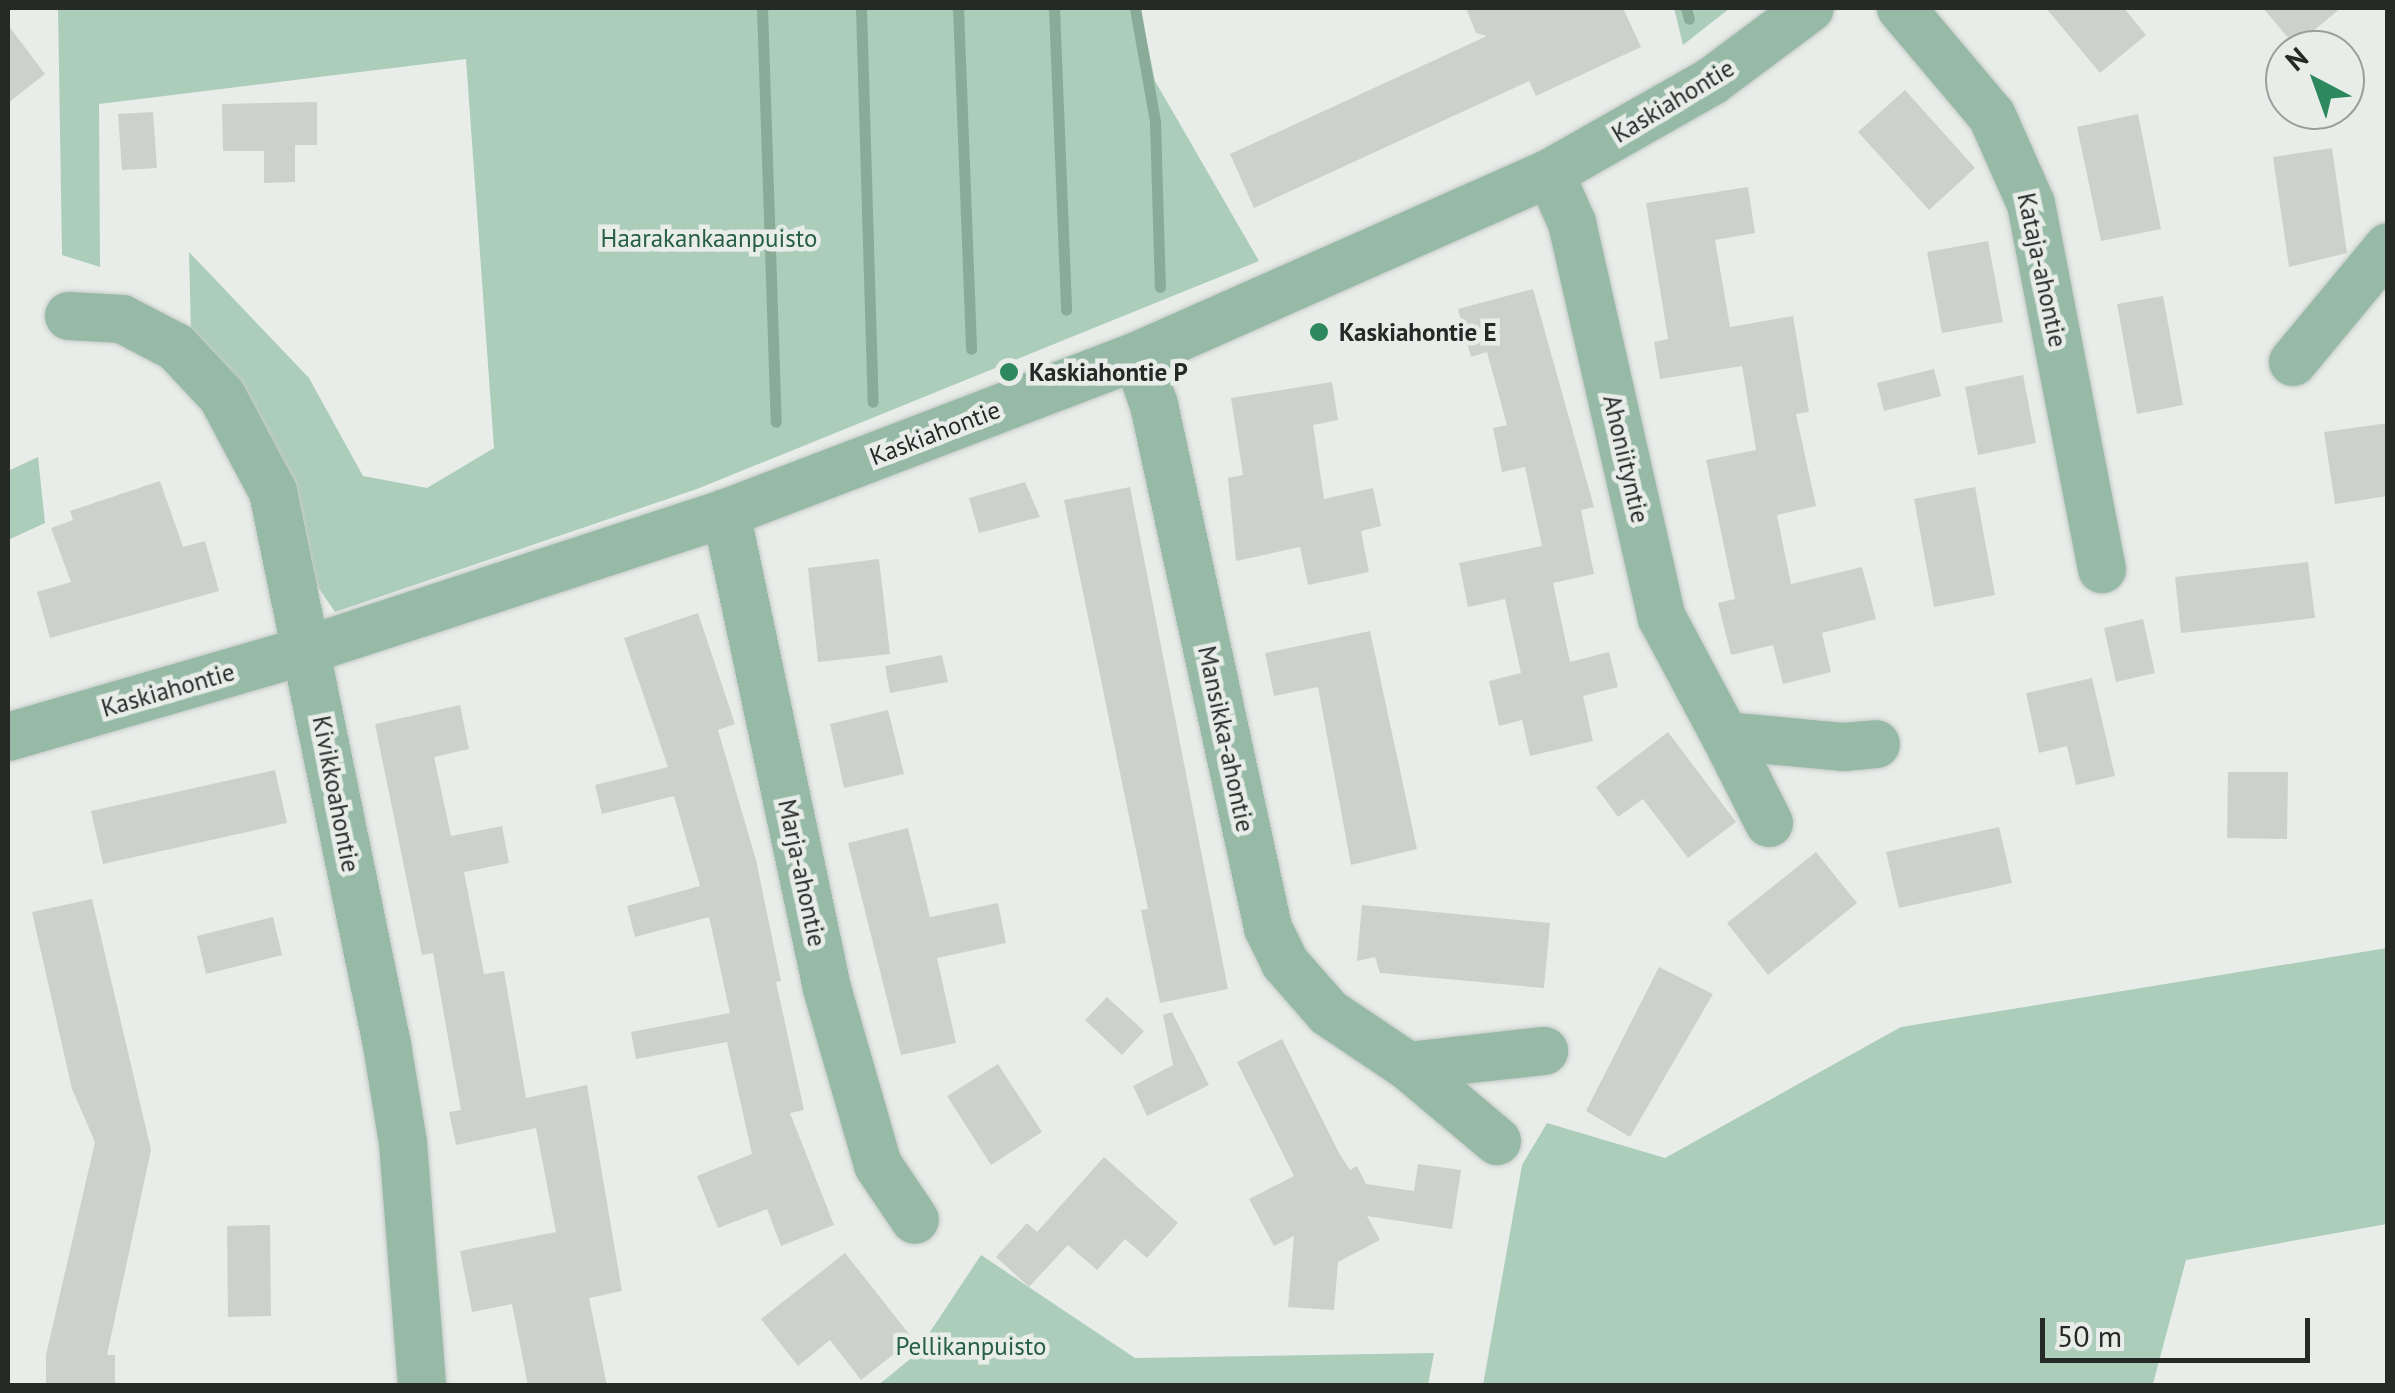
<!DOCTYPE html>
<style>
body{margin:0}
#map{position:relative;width:2395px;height:1393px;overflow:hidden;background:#e8edea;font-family:"PT Sans",sans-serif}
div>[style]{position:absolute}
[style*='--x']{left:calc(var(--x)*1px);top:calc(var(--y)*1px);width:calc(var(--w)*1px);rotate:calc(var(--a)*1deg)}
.green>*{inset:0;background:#accdba}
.stream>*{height:11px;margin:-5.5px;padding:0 5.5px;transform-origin:5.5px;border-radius:5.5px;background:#89ab98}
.building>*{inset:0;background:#ccd1ce}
.roads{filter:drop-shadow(0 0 2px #c5cac7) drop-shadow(0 0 2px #c5cac7)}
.minor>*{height:48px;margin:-24px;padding:0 24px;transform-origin:24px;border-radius:24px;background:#96baa5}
.dots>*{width:28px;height:28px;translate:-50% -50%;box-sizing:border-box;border:5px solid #e8edea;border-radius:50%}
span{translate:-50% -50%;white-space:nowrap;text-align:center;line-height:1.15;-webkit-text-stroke:9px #e8edea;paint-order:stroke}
.street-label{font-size:25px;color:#272927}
.park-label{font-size:25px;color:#265f43}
.poi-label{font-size:25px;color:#272927;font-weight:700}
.left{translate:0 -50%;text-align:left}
.frame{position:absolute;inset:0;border:10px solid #272927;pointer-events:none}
.north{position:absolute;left:2265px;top:30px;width:100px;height:100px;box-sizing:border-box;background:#e8edea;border:2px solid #9b9f9c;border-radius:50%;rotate:319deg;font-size:28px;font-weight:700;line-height:40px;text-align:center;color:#272927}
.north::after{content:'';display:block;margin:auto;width:35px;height:45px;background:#2d885e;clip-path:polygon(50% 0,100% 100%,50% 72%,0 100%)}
.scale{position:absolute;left:2040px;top:1318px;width:270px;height:45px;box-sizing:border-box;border:5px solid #272927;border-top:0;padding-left:12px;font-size:30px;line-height:35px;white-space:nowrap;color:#272927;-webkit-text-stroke:8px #e8edea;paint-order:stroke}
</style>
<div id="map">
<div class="green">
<div style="clip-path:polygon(58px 8px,1140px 8px,1155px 81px,1259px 261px,697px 489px,335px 612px,309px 574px,191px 333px,189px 252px,309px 378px,363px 476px,427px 488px,494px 448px,466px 59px,99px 104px,100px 267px,62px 255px)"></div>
<div style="clip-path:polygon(1674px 8px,1730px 8px,1683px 45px)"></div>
<div style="clip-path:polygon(38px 457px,45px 523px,8px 540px,8px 471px)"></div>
<div style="clip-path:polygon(2387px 948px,2387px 1224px,2186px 1260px,2153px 1384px,1483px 1385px,1522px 1165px,1547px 1123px,1665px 1158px,1901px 1027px)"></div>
<div style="clip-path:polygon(981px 1255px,1135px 1358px,1434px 1353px,1428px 1385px,877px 1386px,914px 1356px)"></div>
</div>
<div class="stream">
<div style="--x:762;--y:8;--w:414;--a:88.1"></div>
<div style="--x:861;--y:8;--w:394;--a:88.3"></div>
<div style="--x:958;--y:8;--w:341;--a:87.8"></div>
<div style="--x:1054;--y:8;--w:302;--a:87.7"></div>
<div style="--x:1135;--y:8;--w:116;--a:80"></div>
<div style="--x:1155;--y:122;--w:165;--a:88.3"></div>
<div style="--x:1686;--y:8;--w:11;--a:75"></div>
</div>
<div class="building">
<div style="clip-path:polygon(1466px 8px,1623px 8px,1641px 47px,1536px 96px,1529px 81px,1254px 208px,1230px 154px,1487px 36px,1476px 33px)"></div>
<div style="clip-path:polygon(2046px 8px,2124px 8px,2146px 35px,2100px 73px)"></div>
<div style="clip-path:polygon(2263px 8px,2341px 8px,2295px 46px)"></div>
<div style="clip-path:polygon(8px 25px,45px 74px,8px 103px)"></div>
<div style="clip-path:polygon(1905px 90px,1975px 168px,1929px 210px,1858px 132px)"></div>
<div style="clip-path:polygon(317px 102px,317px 145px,295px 145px,295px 182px,264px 183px,264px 151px,223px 151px,222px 104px)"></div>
<div style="clip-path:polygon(153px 112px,157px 168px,122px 170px,118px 114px)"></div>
<div style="clip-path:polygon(2138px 114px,2161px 229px,2101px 241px,2077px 127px)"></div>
<div style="clip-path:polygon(2332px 148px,2347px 253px,2289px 267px,2273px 157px)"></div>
<div style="clip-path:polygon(1748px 187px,1755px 233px,1715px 240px,1730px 327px,1793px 316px,1809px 412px,1796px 414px,1816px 506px,1777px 515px,1791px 584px,1862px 567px,1876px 619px,1822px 633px,1831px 672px,1783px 684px,1773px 645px,1731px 655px,1718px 603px,1735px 599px,1706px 460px,1756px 450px,1742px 366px,1660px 379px,1654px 342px,1668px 339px,1646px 203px)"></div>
<div style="clip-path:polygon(1988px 241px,2003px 322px,1942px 333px,1927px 252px)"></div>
<div style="clip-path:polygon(1533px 289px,1594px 507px,1581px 510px,1594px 574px,1553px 583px,1570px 662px,1609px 652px,1618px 687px,1583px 696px,1593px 741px,1530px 756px,1522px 720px,1499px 726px,1489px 681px,1521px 673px,1505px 599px,1468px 607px,1459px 563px,1542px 546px,1525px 467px,1502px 472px,1493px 428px,1507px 425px,1487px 352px,1471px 357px,1458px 309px)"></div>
<div style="clip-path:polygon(2163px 296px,2183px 405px,2137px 414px,2117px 304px)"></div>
<div style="clip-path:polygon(1934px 369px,1941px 396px,1884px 411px,1877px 383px)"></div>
<div style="clip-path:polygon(2023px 375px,2036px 443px,1978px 455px,1965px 387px)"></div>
<div style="clip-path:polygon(1332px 382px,1338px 420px,1313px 425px,1324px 499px,1373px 488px,1381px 526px,1361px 531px,1369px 572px,1308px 585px,1300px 547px,1236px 561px,1228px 478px,1243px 475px,1231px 398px)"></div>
<div style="clip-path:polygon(2388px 423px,2388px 496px,2335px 504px,2324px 432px)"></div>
<div style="clip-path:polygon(160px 481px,183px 547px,205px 541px,219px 591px,50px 638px,37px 592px,71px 582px,51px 528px,73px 520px,70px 511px)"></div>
<div style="clip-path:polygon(1025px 482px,1040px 517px,979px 533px,969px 498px)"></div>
<div style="clip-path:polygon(1130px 487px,1228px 989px,1160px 1003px,1141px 910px,1148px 909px,1064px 500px)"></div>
<div style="clip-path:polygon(1975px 487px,1995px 595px,1934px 607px,1914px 499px)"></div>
<div style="clip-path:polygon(879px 559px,890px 654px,818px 662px,808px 568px)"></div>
<div style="clip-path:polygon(2308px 562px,2315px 618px,2181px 633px,2175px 577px)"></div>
<div style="clip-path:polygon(698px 613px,735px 724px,718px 730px,756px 860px,781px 981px,776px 982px,804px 1110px,790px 1113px,834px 1225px,781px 1246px,767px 1209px,718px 1228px,697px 1176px,752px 1154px,727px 1042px,636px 1059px,631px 1032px,730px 1013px,709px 917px,635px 937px,627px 906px,700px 886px,674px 796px,602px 814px,595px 785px,668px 767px,624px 638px)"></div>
<div style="clip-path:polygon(2143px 619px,2155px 673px,2116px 682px,2104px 628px)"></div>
<div style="clip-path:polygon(1370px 631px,1417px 849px,1351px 865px,1318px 687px,1274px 696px,1265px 653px)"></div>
<div style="clip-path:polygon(942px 655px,948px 682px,890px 693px,885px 666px)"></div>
<div style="clip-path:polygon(2092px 678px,2115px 776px,2076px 785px,2067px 746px,2039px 753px,2026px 693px)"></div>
<div style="clip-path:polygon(460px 705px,469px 749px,434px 757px,451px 836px,502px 826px,509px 863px,464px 872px,484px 974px,504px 971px,526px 1098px,587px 1085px,622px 1291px,589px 1298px,607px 1386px,528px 1386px,512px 1304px,472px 1312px,460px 1251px,556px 1232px,536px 1128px,456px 1145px,449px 1112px,461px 1110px,433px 953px,422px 955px,375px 724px)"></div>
<div style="clip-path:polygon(888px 710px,904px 774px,844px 788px,830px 724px)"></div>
<div style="clip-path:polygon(1668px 732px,1736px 822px,1688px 858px,1643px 799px,1618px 817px,1596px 787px)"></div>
<div style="clip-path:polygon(275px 770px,287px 823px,103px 864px,91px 811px)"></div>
<div style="clip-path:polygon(2228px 772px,2288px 772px,2287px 839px,2227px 838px)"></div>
<div style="clip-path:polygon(1999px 827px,2012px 883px,1899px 908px,1886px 852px)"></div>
<div style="clip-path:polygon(908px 828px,930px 917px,998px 903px,1006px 943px,937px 958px,956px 1043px,901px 1055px,848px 843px)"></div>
<div style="clip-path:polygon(1816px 852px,1857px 903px,1768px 975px,1727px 923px)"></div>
<div style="clip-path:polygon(92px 899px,151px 1150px,107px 1355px,115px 1355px,115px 1386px,46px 1386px,46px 1355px,95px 1142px,72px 1089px,32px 912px)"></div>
<div style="clip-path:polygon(1362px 905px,1550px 923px,1544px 988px,1380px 973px,1375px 957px,1357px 961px)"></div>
<div style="clip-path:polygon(273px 917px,282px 955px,206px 974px,197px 936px)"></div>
<div style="clip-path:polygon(1659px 967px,1713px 994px,1630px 1137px,1586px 1111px)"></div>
<div style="clip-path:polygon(1107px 997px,1144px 1031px,1122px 1055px,1085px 1020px)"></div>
<div style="clip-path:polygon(1172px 1012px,1209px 1085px,1147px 1116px,1133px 1086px,1173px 1065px,1163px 1015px)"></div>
<div style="clip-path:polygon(1282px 1039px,1339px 1153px,1350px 1170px,1357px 1166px,1366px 1184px,1414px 1191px,1418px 1164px,1461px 1170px,1452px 1229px,1367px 1216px,1380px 1240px,1338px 1262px,1334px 1310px,1288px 1307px,1294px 1236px,1274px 1246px,1249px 1199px,1294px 1176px,1237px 1062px)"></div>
<div style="clip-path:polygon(998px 1064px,1042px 1132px,991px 1165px,947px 1096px)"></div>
<div style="clip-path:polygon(1104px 1157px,1178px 1223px,1147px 1258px,1125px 1239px,1097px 1270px,1068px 1245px,1029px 1287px,996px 1257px,1027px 1223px,1037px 1232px)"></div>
<div style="clip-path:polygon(270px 1225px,271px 1316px,228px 1317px,227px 1226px)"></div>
<div style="clip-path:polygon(845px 1253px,913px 1339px,861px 1380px,830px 1340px,798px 1366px,761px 1319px)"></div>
</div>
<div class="roads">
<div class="minor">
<div style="--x:1901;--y:8;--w:141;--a:49.9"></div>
<div style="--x:1992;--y:116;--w:96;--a:66.1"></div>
<div style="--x:2031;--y:204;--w:372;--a:79"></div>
<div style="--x:1550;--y:173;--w:55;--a:66.3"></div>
<div style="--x:1572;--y:223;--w:405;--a:77.2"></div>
<div style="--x:1662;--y:618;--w:134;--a:61.9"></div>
<div style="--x:69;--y:316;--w:53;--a:3.2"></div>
<div style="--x:122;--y:319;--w:61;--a:27.4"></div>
<div style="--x:176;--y:347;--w:67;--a:46.8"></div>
<div style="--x:222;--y:396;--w:109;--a:62"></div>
<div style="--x:273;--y:492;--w:565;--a:78.35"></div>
<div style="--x:387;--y:1045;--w:99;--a:80.7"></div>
<div style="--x:403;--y:1143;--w:244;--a:85.5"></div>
<div style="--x:1137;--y:356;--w:52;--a:70.9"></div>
<div style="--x:1154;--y:405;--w:535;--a:77.7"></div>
<div style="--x:1268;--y:928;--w:39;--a:64"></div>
<div style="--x:1285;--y:963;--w:67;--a:48.7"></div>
<div style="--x:1329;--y:1013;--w:95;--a:33.9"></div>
<div style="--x:2293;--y:362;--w:149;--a:-50.4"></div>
<div style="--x:726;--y:513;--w:482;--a:78"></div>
<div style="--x:826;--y:985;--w:187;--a:73.9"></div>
<div style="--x:878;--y:1165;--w:66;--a:56.1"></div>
<div style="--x:8;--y:737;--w:315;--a:-16.2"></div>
<div style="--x:310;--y:649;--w:438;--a:-18.1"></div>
<div style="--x:726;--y:513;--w:440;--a:-20.9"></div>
<div style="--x:1137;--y:356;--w:452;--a:-23.9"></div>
<div style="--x:1550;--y:173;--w:186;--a:-29.6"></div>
<div style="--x:1712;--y:81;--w:122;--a:-36.7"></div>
<div style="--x:1769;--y:823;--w:97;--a:-116.8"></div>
<div style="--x:1725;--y:736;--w:120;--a:5.3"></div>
<div style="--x:1844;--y:747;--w:32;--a:-5"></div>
<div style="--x:1497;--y:1141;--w:116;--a:-139.9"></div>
<div style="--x:1408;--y:1066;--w:137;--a:-6.3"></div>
</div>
</div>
<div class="dots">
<div style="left:1319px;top:332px;background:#2d885e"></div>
<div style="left:1009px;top:372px;background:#2d885e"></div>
</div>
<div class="street-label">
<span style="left:1673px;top:101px;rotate:-31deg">Kaskiahontie</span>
<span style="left:2042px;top:270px;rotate:78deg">Kataja-ahontie</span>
<span style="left:935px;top:433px;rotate:-21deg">Kaskiahontie</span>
<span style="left:1626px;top:459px;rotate:77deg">Ahoniityntie</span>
<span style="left:168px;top:690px;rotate:-16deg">Kaskiahontie</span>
<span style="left:1226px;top:739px;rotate:78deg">Mansikka-ahontie</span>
<span style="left:336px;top:794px;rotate:79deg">Kivikkoahontie</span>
<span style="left:802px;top:873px;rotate:78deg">Marja-ahontie</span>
</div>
<div class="park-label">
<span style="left:709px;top:238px">Haarakankaanpuisto</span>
<span style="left:971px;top:1346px">Pellikanpuisto</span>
</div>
<div class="poi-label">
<span class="left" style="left:1339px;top:332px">Kaskiahontie E</span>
<span class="left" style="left:1029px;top:372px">Kaskiahontie P</span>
</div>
<div class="frame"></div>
<div class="north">N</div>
<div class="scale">50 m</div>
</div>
